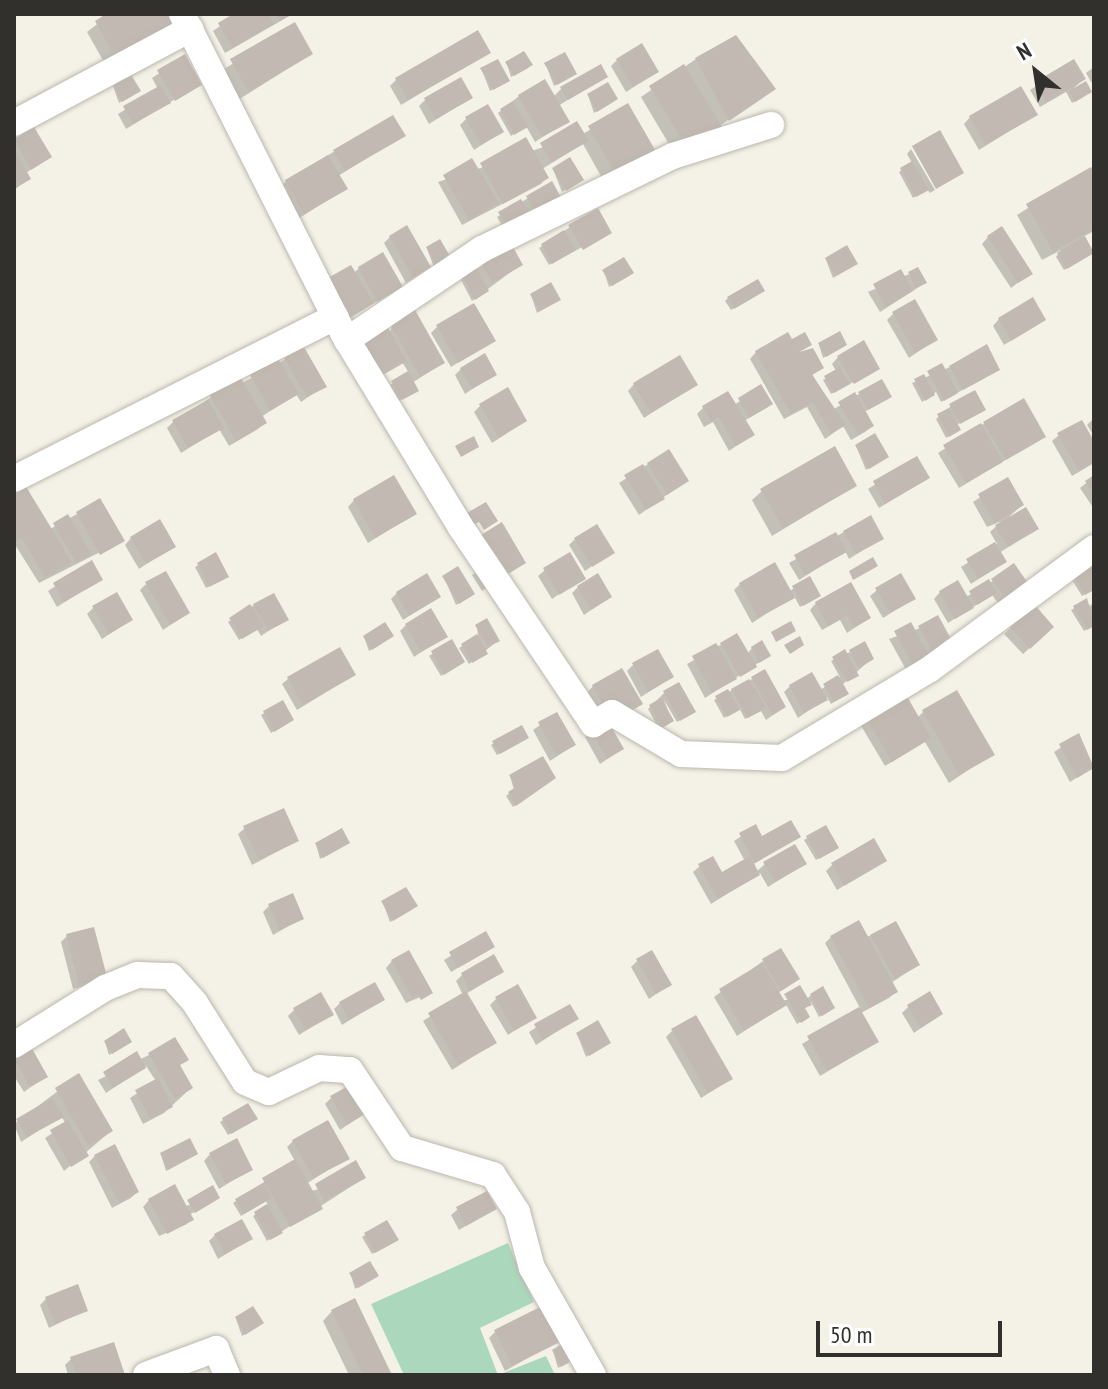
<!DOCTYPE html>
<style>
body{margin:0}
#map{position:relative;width:1108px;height:1389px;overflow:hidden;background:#f4f1e7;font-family:"PT Sans Narrow",sans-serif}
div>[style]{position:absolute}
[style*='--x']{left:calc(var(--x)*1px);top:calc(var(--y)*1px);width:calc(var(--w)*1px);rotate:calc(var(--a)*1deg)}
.water>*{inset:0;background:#abd8bc}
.shadow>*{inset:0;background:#0003}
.building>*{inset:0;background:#c2b9b2}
.roads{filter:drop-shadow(0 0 2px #bab7ad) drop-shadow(0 0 2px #bab7ad)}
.street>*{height:26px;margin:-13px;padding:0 13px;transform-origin:13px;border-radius:13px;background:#fff}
span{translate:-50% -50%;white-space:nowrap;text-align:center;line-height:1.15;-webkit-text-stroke:6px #fff;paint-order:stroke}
.frame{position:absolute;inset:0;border:16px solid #31302c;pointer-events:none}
.north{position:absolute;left:996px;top:32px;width:80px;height:80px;-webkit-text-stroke:6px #fff;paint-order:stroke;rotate:330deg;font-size:22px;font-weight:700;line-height:32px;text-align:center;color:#31302c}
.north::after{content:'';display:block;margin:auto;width:28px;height:36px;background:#31302c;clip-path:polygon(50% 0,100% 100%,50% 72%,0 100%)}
.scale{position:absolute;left:816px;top:1321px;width:186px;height:36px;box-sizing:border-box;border:4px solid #31302c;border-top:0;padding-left:10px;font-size:24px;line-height:28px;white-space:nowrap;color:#31302c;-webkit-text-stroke:6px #fff;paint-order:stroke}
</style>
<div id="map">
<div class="water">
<div style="clip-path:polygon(508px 1243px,534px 1302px,480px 1328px,498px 1375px,546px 1356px,555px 1375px,404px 1375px,371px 1304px)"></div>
</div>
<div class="shadow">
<div style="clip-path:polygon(110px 14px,176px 14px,109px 71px,87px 32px)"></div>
<div style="clip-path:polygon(237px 14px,293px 14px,225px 53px,213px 31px)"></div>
<div style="clip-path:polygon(294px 25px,311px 54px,238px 100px,221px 71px)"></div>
<div style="clip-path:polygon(489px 52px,401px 105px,390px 86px,396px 80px)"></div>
<div style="clip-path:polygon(184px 57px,200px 84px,126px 129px,118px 114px,158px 89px,152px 78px)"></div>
<div style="clip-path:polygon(696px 59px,773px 89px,676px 156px,641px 97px)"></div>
<div style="clip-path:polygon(617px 60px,657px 72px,626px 92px,611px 66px)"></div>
<div style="clip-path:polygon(1074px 62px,1084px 79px,1074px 88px,1087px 94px,1072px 103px,1066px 92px,1040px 107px,1030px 90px)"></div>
<div style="clip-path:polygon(507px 64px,528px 68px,511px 77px)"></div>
<div style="clip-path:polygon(546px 65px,572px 76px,554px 86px)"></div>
<div style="clip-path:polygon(1094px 67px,1094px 81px,1091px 82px,1086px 73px)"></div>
<div style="clip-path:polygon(482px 70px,505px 83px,490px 91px)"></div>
<div style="clip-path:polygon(606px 76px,558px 106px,567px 121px,535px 142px,526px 126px,511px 136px,498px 113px,519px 96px,553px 97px,561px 89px)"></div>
<div style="clip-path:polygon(113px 86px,136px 93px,119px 103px)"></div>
<div style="clip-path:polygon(588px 95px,613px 102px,594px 113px)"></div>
<div style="clip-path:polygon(471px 98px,429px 124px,419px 106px,425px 100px)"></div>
<div style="clip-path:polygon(628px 106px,656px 155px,607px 187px,583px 144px,542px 169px,547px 177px,541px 184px,462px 225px,438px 182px,583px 134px)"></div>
<div style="clip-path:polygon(1035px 115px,979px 150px,964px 124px,970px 117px)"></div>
<div style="clip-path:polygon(466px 119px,501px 132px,474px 150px,460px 125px)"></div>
<div style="clip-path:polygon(33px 130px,49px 157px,26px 173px,29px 178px,14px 190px,14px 141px)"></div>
<div style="clip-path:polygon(403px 136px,338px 176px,345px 189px,298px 219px,280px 188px,286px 181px,335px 151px)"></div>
<div style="clip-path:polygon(911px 149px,935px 190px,930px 193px,927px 189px,913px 198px,899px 172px,912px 163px,907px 154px)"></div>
<div style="clip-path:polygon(1094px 166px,1094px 231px,1083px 237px,1090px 255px,1064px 270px,1056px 257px,1061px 250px,1042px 260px,1017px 215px)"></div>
<div style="clip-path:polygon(553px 169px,579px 182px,562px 192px)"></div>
<div style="clip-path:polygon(551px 184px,561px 201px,506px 232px,497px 217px)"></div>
<div style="clip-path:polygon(570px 227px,610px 232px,549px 265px,539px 248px)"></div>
<div style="clip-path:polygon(390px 237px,429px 267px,406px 283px,384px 243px)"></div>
<div style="clip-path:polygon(988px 237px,1030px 274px,1011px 288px,982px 244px)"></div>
<div style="clip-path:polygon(427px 249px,446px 261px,434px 267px)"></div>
<div style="clip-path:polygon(512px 250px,520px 265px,472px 301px,460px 278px)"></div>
<div style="clip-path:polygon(826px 260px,853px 266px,833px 278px)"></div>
<div style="clip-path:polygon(359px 268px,401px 286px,344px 322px,354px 273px)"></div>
<div style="clip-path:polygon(604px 271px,629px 276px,609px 287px)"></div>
<div style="clip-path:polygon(909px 274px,922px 285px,880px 312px,868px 292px)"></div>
<div style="clip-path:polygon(760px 293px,731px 310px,725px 301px,728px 298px)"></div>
<div style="clip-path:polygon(531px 295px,556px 302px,537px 313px)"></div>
<div style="clip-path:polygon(893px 314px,935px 340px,909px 358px,887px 320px)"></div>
<div style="clip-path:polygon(999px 319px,1044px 320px,1004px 345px,993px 326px)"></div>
<div style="clip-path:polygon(392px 326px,443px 363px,412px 383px,414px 393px,399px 401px,390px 385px,409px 373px,402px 362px,374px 380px)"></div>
<div style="clip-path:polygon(438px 326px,493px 340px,451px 367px,431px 333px)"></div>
<div style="clip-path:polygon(819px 345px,842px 347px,823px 358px)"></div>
<div style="clip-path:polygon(756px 352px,798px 352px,834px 409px,859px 394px,887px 399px,864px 412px,872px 426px,865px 432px,851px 440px,843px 426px,825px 439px,807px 407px,784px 419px,750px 359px)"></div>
<div style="clip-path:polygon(838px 357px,878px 369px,831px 394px,823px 380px,836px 371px,832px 364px)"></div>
<div style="clip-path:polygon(286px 359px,324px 386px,301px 402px,296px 394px,261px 417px,264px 423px,258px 429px,229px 446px,219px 429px,181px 453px,167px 428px,173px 422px,239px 379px,242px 383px)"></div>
<div style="clip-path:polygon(950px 367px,998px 370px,941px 402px,936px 392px,922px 402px,912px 383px)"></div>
<div style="clip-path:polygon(461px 369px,494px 374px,465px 394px,455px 375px)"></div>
<div style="clip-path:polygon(634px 384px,695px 384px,644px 418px,628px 391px)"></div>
<div style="clip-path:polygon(761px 387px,768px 407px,744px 421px,752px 435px,729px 451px,713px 422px,704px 427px,697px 414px,703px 408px,734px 405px)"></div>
<div style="clip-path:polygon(480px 406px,525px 421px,492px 443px,474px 412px)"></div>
<div style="clip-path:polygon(951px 406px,981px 412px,956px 425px,956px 432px,946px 438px,936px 419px)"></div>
<div style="clip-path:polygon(1094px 418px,1094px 436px,1087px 425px)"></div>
<div style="clip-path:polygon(985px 423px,1044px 437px,959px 488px,938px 453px)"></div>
<div style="clip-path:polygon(1059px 435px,1094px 445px,1094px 463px,1072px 476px,1052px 441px)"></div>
<div style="clip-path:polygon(856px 446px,884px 459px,866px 470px)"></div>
<div style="clip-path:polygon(917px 458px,928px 478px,879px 508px,868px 489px)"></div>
<div style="clip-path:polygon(648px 464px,686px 481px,639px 515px,619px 483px)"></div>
<div style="clip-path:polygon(1094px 477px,1094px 504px,1092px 506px,1080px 488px)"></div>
<div style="clip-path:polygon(1007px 480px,1022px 505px,1009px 517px,1037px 529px,999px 553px,1005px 562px,971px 584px,961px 567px,997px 544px,990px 532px,1002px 521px,987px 527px,973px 502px)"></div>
<div style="clip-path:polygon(855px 486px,772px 536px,752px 500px,762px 491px)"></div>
<div style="clip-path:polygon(14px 493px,50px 529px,77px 514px,122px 541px,39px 583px,14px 543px)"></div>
<div style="clip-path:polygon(354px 500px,414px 514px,368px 543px,348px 507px)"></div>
<div style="clip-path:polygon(844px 532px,882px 538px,849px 559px,845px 551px,799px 580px,789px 563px)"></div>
<div style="clip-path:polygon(131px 538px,173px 546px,139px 569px,125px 545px)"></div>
<div style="clip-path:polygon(575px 539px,612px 552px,585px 571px,569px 545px)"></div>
<div style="clip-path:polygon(476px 543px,524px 563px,482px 591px,472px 575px,486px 566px)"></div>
<div style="clip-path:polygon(215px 555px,224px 579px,206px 588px,195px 567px)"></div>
<div style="clip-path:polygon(91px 563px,101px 579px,57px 607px,48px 591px)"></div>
<div style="clip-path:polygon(1094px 566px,1094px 589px,1082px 596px,1072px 580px)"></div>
<div style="clip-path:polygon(545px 570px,583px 578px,552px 599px,538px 576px)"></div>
<div style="clip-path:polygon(444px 577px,470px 597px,456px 605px)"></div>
<div style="clip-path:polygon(993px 581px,1028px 586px,1001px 607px,992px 595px,948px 623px,934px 599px,940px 592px,966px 597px)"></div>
<div style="clip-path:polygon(146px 584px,188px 613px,163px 630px,140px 590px)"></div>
<div style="clip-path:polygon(740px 584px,789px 592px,794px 588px,816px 598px,800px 607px,794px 596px,752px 623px,734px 590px)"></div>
<div style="clip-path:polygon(578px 587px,610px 597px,584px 615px,572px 593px)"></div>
<div style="clip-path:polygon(877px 590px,913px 599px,883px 618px,870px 596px)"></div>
<div style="clip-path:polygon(397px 593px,438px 597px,403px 620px,391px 599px)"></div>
<div style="clip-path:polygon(1087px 601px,1090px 606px,1094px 602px,1094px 625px,1084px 631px,1071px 610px)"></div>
<div style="clip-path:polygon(816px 603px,869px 618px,847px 633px,840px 620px,822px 630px,810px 610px)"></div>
<div style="clip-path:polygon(254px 605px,286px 619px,261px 636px,257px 629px,239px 640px,228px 622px)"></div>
<div style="clip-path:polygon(94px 607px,131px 620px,102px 639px,87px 614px)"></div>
<div style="clip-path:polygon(1033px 607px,1052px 627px,1023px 654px,1004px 634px)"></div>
<div style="clip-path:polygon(406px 625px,445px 636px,414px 657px,400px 631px)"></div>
<div style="clip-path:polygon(477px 627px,495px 643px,469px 664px,459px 648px,478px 636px)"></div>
<div style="clip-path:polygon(920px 628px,947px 643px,908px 673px,889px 639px)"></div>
<div style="clip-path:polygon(364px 637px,389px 638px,369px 651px)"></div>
<div style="clip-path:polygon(451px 642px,460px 664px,441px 676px,429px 656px)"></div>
<div style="clip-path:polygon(722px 644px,747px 654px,752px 648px,766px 658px,705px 698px,687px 664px)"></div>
<div style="clip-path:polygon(850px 652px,869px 661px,842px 685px,844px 696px,831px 704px,827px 697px,798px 718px,784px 692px,790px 686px,820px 690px,840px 677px,831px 661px)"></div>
<div style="clip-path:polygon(633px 665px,672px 677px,641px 697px,627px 671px)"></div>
<div style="clip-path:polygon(354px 675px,297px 710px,282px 684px,289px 678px)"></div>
<div style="clip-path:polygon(752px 679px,784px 707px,766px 720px,761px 711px,745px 719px,739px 708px,724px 718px,714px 700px)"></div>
<div style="clip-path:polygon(593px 686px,641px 704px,608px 725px,622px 749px,600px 764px,585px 737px,591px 731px,587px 693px)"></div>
<div style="clip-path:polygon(664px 693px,691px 714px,677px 722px,664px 700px,672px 721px,659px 729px,648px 709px)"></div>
<div style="clip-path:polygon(282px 702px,289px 722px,271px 733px,261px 715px)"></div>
<div style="clip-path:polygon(923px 712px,992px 754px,949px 783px,925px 742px,885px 766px,860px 724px,867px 718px,917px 718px)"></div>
<div style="clip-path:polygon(556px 714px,574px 745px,550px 761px,533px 730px)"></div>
<div style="clip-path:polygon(1078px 736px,1094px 767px,1070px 782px,1054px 752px)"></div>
<div style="clip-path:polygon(524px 740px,497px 755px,491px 745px,494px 743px)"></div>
<div style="clip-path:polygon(510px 776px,551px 780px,513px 807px,506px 796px,514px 790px)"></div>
<div style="clip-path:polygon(755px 827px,762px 839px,798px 837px,752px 865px,756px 872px,765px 864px,804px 864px,768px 887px,760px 873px,711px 904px,693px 872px,700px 866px,721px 875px,745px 861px,734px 841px)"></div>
<div style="clip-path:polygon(825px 827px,834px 850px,816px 860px,804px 840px)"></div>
<div style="clip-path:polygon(245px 828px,297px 841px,252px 865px,238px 834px)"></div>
<div style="clip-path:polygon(316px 844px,345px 845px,320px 859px)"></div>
<div style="clip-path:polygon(885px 860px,837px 890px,826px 871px,832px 865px)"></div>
<div style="clip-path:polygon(383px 903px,413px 909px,390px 922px)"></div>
<div style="clip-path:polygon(269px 906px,301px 919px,273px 935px,263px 912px)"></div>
<div style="clip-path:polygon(486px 934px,493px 947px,451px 972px,444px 960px)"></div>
<div style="clip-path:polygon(67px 936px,99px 982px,73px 989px,61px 942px)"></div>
<div style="clip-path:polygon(871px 936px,918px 965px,891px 983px,895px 992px,889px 998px,861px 1013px,877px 1042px,820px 1076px,802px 1044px,860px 1008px,825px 943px,831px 937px)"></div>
<div style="clip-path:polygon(392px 961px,430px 993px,406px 1003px,386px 968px)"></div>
<div style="clip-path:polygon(637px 961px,670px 984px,649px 999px,631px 967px)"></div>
<div style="clip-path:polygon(763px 961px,798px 979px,778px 993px,782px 1000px,806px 1000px,811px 995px,830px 1011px,819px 1017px,811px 1002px,803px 1009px,805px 1019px,797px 1024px,785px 1003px,737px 1036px,714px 997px)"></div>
<div style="clip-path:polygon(502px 971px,466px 994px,494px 1043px,452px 1070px,423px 1021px,463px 995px,456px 981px,462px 975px)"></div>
<div style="clip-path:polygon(383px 999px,342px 1025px,334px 1009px,340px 1003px)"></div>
<div style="clip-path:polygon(496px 999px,534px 1017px,508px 1035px,490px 1005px)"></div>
<div style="clip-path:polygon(569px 1006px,576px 1019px,536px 1045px,529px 1032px)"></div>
<div style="clip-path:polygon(908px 1007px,941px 1014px,914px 1033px,902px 1013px)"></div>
<div style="clip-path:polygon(295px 1009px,331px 1015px,299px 1035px,288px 1016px)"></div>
<div style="clip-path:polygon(672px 1031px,731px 1079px,701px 1098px,666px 1037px)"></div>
<div style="clip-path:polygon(577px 1034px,606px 1045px,586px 1057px)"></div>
<div style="clip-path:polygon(105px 1042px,127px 1044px,109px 1055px)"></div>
<div style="clip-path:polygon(149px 1055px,186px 1060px,178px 1067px,191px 1088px,164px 1113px,143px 1124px,130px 1098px,156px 1081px,146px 1066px,106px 1093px,98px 1080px)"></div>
<div style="clip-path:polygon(14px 1057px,46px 1076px,24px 1092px,14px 1076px)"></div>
<div style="clip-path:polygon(78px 1076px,111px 1131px,64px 1171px,45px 1138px,66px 1124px,61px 1116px,21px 1142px,14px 1124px)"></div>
<div style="clip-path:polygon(331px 1098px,368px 1111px,340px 1130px,325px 1104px)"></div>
<div style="clip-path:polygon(248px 1105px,253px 1121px,228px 1135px,220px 1122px)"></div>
<div style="clip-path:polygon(293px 1141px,347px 1158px,306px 1184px,311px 1191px,364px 1178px,267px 1241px,253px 1216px,268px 1206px,266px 1201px,241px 1216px,233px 1203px,295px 1161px,287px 1147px)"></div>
<div style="clip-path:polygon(210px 1154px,251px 1169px,219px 1189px,204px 1161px)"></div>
<div style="clip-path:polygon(161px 1155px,193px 1156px,166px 1171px)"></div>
<div style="clip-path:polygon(95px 1156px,137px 1192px,131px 1198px,112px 1208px,89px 1162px)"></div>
<div style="clip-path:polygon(149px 1200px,184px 1206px,215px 1200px,189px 1215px,187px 1224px,159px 1236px,143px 1207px)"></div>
<div style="clip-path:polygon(458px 1209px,494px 1209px,459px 1230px,451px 1215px)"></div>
<div style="clip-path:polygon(386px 1222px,394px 1242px,372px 1254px,362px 1237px)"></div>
<div style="clip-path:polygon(215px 1235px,251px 1239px,218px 1259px,209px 1241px)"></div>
<div style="clip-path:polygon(351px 1275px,374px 1278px,355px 1289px)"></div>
<div style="clip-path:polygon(46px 1299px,86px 1310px,49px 1328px,40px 1305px)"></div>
<div style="clip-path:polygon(332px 1311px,390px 1375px,349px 1375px,323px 1321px)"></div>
<div style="clip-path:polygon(236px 1319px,259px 1326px,242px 1336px)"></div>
<div style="clip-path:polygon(495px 1332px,563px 1338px,505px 1371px,489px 1338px)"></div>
<div style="clip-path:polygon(553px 1351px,572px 1360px,558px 1368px)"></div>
<div style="clip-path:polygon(71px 1359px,122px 1375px,68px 1375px,65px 1365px)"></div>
</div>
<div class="building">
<div style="clip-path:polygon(106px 14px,178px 14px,185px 25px,119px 63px,95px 21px)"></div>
<div style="clip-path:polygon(233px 14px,269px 14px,274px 24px,232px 48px,218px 23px)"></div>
<div style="clip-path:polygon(275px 14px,292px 14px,279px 21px)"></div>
<div style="clip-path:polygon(295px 22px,313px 54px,248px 92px,230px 59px)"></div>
<div style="clip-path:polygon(478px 30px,491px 53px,408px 100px,395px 78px)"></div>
<div style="clip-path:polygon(736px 35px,776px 89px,729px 121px,695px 58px)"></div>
<div style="clip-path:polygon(642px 43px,659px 72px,633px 87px,616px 59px)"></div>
<div style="clip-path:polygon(524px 51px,533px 65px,514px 76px,505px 62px)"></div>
<div style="clip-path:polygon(565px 52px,577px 74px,557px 85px,544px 63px)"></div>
<div style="clip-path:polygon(185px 54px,202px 85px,175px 101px,157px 70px)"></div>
<div style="clip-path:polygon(498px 59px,510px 81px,493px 90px,480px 68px)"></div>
<div style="clip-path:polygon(1074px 59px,1086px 79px,1046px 102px,1035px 82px)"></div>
<div style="clip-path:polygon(601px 64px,608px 77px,568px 100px,560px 87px)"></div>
<div style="clip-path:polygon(684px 64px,722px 127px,687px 148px,649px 86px)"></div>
<div style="clip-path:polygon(130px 73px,141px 91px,122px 102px,112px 84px)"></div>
<div style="clip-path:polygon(461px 77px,473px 98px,436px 119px,424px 98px)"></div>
<div style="clip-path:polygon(545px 79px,570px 122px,542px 137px,518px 95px)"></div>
<div style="clip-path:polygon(1086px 81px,1092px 92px,1075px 102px,1069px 91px)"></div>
<div style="clip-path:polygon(608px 82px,618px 99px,597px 112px,587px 94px)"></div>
<div style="clip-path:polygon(161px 85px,171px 103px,133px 124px,123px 106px)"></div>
<div style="clip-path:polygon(1021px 86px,1038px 115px,985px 145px,969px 116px)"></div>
<div style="clip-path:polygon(513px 101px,528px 127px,514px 135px,500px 109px)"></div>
<div style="clip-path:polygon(628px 103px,658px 155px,618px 178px,588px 126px)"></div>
<div style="clip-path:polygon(488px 104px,504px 132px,481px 145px,465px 117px)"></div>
<div style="clip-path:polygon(393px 115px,406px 136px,345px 171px,333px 150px)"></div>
<div style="clip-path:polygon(577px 121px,589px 141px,551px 162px,540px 143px)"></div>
<div style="clip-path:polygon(34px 127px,52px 157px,31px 170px,14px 139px)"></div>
<div style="clip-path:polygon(940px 130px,964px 173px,936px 189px,912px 146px)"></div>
<div style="clip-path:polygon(526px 137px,549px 178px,503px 204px,480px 163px)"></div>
<div style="clip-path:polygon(14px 149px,31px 179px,14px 189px)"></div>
<div style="clip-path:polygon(328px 155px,348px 189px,304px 214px,285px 180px)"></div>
<div style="clip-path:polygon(570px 157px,584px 180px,566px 191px,552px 168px)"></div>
<div style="clip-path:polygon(472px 158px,499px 203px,469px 220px,443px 175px)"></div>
<div style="clip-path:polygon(912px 161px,929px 190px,916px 197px,900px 168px)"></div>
<div style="clip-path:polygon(1091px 167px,1094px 229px,1053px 252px,1026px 204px)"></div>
<div style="clip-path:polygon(552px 181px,563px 201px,537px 216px,526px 196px)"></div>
<div style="clip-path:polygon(521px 199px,532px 217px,509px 231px,498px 212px)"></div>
<div style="clip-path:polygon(598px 208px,612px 233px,583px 250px,568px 225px)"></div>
<div style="clip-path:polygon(407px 225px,431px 267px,413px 278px,389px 236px)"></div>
<div style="clip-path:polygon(1002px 226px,1033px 274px,1018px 283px,987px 236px)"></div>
<div style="clip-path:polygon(564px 230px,576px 250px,552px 264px,541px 244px)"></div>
<div style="clip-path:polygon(1085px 236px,1094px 253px,1067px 269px,1057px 253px)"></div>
<div style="clip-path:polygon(440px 239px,451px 258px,437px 266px,426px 247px)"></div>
<div style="clip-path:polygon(847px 245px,858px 264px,836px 276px,825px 258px)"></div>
<div style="clip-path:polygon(513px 247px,523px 265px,492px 283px,482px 265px)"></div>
<div style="clip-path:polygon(383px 252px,403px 287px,377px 302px,358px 267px)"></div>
<div style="clip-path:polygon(624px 257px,634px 273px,612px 286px,602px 270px)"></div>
<div style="clip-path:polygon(351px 265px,374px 303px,350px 317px,328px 278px)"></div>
<div style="clip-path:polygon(475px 266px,489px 291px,475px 300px,461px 274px)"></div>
<div style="clip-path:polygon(918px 267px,927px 283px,916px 288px,908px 272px)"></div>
<div style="clip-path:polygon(901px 269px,913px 291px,886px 307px,873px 284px)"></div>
<div style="clip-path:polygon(758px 279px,765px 291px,734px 309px,727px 297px)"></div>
<div style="clip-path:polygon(551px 282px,561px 300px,540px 311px,530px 294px)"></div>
<div style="clip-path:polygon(1033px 297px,1046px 320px,1011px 341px,998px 318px)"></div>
<div style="clip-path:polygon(915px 299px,938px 340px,915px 353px,892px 312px)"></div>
<div style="clip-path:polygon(474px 303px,496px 341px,458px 363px,436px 325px)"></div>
<div style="clip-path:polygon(415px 310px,445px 363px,420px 377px,390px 324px)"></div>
<div style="clip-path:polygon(387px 326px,407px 361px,381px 376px,361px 341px)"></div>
<div style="clip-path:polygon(840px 331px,847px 345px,826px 357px,818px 343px)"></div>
<div style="clip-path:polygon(788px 332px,792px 339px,805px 332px,812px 345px,799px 352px,813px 348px,824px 368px,812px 375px,846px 425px,831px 434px,813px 402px,791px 414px,755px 351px)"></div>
<div style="clip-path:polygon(864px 340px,880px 369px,854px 384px,837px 356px)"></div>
<div style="clip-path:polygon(987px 344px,1000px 370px,963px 390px,949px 366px)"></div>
<div style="clip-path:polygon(304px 347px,327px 387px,307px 397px,284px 358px)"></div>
<div style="clip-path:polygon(485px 353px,497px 375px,472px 389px,460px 368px)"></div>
<div style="clip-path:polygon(680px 355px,698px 385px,651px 413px,633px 383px)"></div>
<div style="clip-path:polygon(277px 357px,299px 394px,270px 411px,249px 373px)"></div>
<div style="clip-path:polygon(942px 363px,958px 393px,944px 401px,927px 371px)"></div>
<div style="clip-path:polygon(840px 367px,850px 384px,834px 393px,824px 376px)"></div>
<div style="clip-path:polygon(408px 371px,419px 391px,402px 400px,391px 381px)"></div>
<div style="clip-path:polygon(924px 374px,935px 395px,925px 401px,914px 379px)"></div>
<div style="clip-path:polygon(240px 376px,267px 423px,236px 441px,209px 394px)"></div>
<div style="clip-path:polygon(882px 379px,892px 397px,868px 410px,858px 392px)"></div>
<div style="clip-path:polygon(761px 384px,773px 404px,749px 418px,738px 398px)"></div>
<div style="clip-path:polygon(508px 387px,527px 421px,499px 438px,479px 404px)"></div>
<div style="clip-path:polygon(975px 390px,986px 410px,960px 424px,949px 404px)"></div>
<div style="clip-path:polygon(728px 391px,755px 435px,736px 446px,719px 417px,711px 422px,702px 406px)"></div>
<div style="clip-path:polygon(855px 392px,874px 426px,858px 435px,838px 402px)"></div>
<div style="clip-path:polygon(1024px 398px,1046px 437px,1006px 460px,983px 422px)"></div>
<div style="clip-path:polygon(208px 400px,224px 428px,188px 448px,172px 420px)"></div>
<div style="clip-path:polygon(949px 408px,961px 430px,949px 437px,937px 414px)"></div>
<div style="clip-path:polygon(1082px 420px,1094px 441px,1094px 462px,1079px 471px,1057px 433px)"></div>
<div style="clip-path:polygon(981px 423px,1003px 462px,966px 483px,943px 445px)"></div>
<div style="clip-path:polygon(875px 433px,889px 457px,869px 469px,855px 445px)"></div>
<div style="clip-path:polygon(474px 436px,479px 447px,461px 457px,455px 446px)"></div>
<div style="clip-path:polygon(835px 446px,857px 486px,783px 528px,760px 489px)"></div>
<div style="clip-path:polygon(669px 449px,689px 481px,667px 495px,647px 463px)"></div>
<div style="clip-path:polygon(917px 456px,930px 478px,885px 504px,873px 481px)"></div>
<div style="clip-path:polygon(643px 464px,665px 499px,646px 510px,624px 475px)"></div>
<div style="clip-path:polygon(394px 475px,417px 514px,375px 538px,353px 499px)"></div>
<div style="clip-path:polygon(1094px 475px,1094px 494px,1085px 481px)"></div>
<div style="clip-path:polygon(1008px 477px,1024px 505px,994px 523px,978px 494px)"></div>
<div style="clip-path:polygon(25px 485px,72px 562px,45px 578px,22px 538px,14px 542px,14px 491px)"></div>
<div style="clip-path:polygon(100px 498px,125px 541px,100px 555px,76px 512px)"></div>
<div style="clip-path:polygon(486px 502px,498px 521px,484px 530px,479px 522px,472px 526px,465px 514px)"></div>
<div style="clip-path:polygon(1026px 507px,1039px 529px,1008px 547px,995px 525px)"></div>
<div style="clip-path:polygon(68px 514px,91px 554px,76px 563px,53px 523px)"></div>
<div style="clip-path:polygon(871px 515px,884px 539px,856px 554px,843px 531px)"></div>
<div style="clip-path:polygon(160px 519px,176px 547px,146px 564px,130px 537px)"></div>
<div style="clip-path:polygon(502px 522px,526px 563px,508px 574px,502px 563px,495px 567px,481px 535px)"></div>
<div style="clip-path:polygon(597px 524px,615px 553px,592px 567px,574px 538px)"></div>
<div style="clip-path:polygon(836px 532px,847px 552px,805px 575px,794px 555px)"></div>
<div style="clip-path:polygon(995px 542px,1007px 562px,978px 579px,966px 559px)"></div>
<div style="clip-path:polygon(216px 552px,229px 577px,209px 587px,197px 563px)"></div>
<div style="clip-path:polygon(570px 552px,586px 579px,559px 595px,543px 568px)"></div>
<div style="clip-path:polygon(873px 557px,878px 566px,853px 580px,849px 571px)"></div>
<div style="clip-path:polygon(92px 560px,103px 580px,64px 602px,53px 583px)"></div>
<div style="clip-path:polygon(775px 562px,795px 598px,758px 618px,739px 583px)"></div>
<div style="clip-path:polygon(1014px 563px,1030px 586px,1008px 602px,991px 579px)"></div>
<div style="clip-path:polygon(1094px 564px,1094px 590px,1085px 595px,1074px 576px)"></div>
<div style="clip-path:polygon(458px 566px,475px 594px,459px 604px,442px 576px)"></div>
<div style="clip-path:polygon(166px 571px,190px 613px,170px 625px,145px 582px)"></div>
<div style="clip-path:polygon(427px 573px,441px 597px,409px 616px,396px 592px)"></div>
<div style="clip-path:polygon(598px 573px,612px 597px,591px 610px,577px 586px)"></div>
<div style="clip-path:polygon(901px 573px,916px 599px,890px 613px,875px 588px)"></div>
<div style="clip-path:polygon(810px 576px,821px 596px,803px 606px,792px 586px)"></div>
<div style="clip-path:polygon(989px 579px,997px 593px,977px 605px,969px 591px)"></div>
<div style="clip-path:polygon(958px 580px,974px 608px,955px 619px,939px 591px)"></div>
<div style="clip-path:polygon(851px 582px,871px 618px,854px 628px,847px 615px,828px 626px,815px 602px)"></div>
<div style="clip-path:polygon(117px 592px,133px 620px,109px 634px,92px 606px)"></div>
<div style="clip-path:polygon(274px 593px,289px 620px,268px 631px,253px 604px)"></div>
<div style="clip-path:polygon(1087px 598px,1094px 626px,1087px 630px,1073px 606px)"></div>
<div style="clip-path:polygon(250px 604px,264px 626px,242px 639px,229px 618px)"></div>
<div style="clip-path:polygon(1034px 604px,1054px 627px,1030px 649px,1009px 626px)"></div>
<div style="clip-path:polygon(431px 608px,448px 637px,421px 652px,405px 624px)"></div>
<div style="clip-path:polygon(938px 615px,952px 641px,933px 652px,918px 626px)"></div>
<div style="clip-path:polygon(487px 618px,500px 641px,488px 647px,475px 625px)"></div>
<div style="clip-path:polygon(791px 621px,796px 631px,776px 642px,771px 632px)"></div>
<div style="clip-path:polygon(385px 622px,394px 636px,372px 650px,363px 636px)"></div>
<div style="clip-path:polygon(911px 622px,931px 659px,915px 668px,894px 631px)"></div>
<div style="clip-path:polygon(737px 633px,757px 667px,740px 677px,720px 643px)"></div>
<div style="clip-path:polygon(477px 634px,488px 654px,472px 663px,461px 644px)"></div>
<div style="clip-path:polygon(800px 636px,804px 645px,790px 654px,784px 645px)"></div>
<div style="clip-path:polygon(452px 639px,465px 662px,444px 675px,431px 651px)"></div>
<div style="clip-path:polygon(762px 640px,771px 656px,759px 663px,751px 647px)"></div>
<div style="clip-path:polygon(865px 641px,874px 659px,859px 668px,849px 650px)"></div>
<div style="clip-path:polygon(716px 643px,737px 679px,712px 693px,692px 656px)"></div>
<div style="clip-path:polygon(340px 647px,356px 675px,303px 705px,287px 677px)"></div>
<div style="clip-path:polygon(658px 649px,674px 677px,648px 692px,632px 663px)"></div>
<div style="clip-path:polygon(845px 649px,859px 676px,847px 682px,832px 657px)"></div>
<div style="clip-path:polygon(622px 668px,643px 704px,613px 722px,592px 685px)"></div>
<div style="clip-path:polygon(765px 669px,786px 707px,773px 715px,751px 677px)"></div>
<div style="clip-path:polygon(812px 672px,828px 700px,804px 713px,789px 685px)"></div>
<div style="clip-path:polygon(838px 675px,849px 694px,834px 702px,823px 684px)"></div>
<div style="clip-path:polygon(749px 679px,766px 708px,748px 718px,731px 689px)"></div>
<div style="clip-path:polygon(679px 682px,696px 712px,680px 721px,663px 691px)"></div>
<div style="clip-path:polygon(728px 689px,740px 710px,727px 717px,715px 696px)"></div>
<div style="clip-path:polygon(957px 690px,995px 755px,959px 775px,922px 710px)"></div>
<div style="clip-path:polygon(905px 693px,931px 738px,892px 762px,865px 716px)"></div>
<div style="clip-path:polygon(661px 698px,674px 721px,662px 728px,649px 705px)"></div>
<div style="clip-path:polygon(283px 700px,294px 720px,274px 732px,263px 711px)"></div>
<div style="clip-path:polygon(557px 712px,576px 745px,556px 756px,538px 722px)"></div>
<div style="clip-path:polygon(607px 719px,624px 749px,607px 759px,590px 730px)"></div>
<div style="clip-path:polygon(522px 725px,529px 738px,500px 754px,492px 741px)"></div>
<div style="clip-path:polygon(1079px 733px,1094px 768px,1077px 778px,1059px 744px)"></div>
<div style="clip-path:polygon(543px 756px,556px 778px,516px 806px,508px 792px,516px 787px,509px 775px)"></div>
<div style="clip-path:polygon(284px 808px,299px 841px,259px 860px,243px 826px)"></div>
<div style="clip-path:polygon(791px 820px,801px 837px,755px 863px,739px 833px,756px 824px,762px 836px)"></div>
<div style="clip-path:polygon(826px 825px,839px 848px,819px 859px,806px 836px)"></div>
<div style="clip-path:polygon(342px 828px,350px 843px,323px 858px,315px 843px)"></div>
<div style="clip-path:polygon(874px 838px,887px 861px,844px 886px,831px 863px)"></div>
<div style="clip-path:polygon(795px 844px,807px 864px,775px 882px,763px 862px)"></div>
<div style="clip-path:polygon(713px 856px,722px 872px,750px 856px,760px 875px,718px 899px,698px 864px)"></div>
<div style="clip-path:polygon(406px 887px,418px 906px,393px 921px,381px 901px)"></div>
<div style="clip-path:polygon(293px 893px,304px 919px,280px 930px,268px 904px)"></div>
<div style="clip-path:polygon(859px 920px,898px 992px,869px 1008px,830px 936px)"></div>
<div style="clip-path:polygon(896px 921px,920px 965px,895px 979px,870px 935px)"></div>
<div style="clip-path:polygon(94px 927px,107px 977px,79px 984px,66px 934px)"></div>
<div style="clip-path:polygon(486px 931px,495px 947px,458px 968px,449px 952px)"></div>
<div style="clip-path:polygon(781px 948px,800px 979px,781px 991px,762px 959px)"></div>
<div style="clip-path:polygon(409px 950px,433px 993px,421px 1000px,418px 995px,412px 998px,391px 960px)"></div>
<div style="clip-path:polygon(652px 950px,672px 985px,656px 994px,636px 959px)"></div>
<div style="clip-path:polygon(494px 954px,504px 972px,470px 991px,461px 973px)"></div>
<div style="clip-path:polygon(762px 963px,787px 1005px,744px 1031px,719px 989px)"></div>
<div style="clip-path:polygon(375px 982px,385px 1000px,349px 1020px,339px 1002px)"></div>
<div style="clip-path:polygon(518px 984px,537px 1018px,514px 1031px,495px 997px)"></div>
<div style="clip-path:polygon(800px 985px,812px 1005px,805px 1008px,810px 1017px,801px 1023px,784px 994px)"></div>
<div style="clip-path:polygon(823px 986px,835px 1008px,822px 1016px,810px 994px)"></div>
<div style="clip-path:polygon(466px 991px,497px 1043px,458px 1065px,428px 1013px)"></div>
<div style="clip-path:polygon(930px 991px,943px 1014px,921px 1028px,907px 1005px)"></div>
<div style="clip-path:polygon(321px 992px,334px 1015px,306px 1030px,293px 1008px)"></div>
<div style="clip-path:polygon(570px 1004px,579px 1019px,542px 1040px,534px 1024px)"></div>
<div style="clip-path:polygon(859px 1007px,879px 1042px,827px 1071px,807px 1036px)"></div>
<div style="clip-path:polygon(696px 1015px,733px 1079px,708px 1093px,671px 1029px)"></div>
<div style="clip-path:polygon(598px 1020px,611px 1043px,589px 1056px,576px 1033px)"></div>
<div style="clip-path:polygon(124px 1028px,132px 1042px,112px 1054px,104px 1041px)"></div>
<div style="clip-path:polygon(175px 1037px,189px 1060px,180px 1065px,193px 1088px,175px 1099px,148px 1053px)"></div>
<div style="clip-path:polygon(30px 1045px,48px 1077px,30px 1087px,14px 1059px)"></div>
<div style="clip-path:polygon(137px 1051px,146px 1068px,113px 1088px,103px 1072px)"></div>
<div style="clip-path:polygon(79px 1073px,113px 1131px,88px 1146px,55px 1088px)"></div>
<div style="clip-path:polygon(158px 1078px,173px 1107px,150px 1119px,135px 1090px)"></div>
<div style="clip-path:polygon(354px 1083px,370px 1111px,347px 1125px,330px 1096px)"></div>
<div style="clip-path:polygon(52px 1098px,64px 1117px,27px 1137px,16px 1119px)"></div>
<div style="clip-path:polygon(248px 1103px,258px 1119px,231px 1134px,222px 1118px)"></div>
<div style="clip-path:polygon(68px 1120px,89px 1156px,71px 1167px,50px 1130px)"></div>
<div style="clip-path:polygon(328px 1120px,350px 1159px,313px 1178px,292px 1140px)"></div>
<div style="clip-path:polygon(190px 1138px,198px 1154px,168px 1170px,160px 1153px)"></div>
<div style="clip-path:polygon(237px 1138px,253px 1170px,226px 1184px,209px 1153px)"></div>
<div style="clip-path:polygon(115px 1144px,139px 1192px,119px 1203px,94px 1155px)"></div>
<div style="clip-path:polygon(295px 1159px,323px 1209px,290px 1227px,262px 1178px)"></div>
<div style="clip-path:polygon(356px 1160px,366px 1178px,324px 1201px,315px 1184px)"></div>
<div style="clip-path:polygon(263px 1183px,272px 1198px,244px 1214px,235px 1199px)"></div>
<div style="clip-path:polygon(175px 1184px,194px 1220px,167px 1234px,148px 1199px)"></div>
<div style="clip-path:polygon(213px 1185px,220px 1198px,195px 1213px,187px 1200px)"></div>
<div style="clip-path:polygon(487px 1191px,497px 1209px,466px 1226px,456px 1207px)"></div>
<div style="clip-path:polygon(267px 1204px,283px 1233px,270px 1240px,254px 1212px)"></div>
<div style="clip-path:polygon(242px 1219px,253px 1239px,225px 1254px,214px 1234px)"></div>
<div style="clip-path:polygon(387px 1220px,399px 1240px,375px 1253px,364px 1233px)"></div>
<div style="clip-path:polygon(370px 1261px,379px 1276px,358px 1288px,349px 1273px)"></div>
<div style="clip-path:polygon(78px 1284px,88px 1311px,55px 1324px,45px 1297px)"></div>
<div style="clip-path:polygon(355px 1298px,392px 1375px,363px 1375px,331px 1310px)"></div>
<div style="clip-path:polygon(548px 1303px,566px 1339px,512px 1366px,494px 1330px)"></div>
<div style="clip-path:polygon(253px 1306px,264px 1323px,245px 1335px,235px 1317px)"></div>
<div style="clip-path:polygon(567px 1341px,577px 1358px,561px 1367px,552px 1350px)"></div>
<div style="clip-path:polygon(114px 1342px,125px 1375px,76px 1375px,70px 1357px)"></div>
</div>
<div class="roads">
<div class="street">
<div style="--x:182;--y:14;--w:365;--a:63.2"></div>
<div style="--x:347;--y:340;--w:218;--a:58.7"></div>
<div style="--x:460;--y:526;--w:239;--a:56.1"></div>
<div style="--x:593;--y:724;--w:22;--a:-30"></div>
<div style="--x:612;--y:713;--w:80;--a:30.7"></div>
<div style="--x:681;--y:754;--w:101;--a:2.3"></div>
<div style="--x:782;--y:758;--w:173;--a:-31"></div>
<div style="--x:930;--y:669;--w:204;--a:-36.4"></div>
<div style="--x:14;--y:123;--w:200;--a:-28.1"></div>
<div style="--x:347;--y:340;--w:163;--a:-34"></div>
<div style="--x:482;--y:249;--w:212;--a:-26"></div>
<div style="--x:673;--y:156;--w:103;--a:-17.6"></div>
<div style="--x:14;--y:479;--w:360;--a:-26.8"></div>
<div style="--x:14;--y:1045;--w:107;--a:-32.1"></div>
<div style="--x:105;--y:988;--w:35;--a:-22"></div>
<div style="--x:138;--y:975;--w:33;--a:2"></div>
<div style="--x:171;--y:976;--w:36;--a:48"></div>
<div style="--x:195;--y:1003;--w:93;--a:57.7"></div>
<div style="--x:245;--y:1082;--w:26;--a:23"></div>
<div style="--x:269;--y:1092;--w:55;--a:-25.6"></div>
<div style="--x:319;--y:1068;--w:31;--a:4"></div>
<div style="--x:350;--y:1070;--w:94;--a:56.3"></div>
<div style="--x:402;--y:1148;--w:95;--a:16.5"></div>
<div style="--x:493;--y:1175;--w:44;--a:57"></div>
<div style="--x:517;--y:1212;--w:58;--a:75"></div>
<div style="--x:532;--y:1268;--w:123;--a:60.3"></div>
<div style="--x:146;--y:1375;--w:75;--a:-20.4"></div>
<div style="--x:216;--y:1349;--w:28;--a:67"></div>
</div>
</div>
<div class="frame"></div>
<div class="north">N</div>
<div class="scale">50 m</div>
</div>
